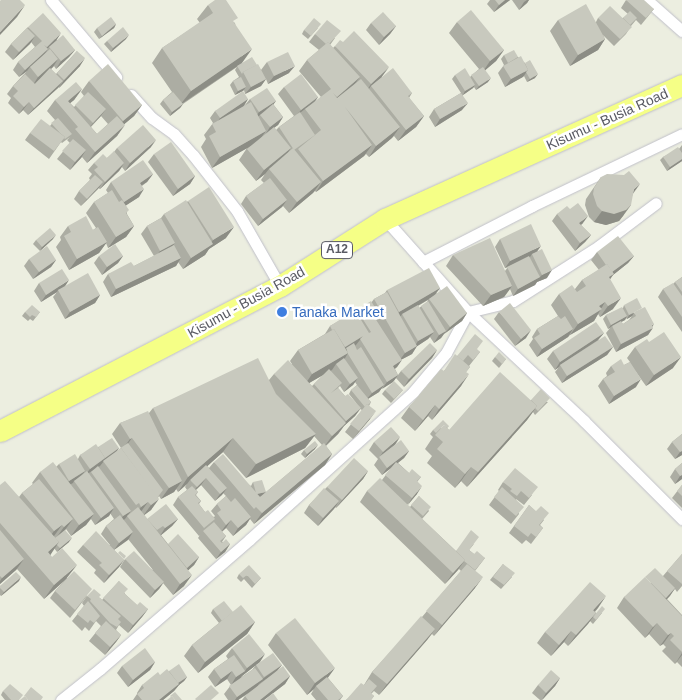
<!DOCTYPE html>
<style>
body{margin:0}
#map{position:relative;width:682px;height:700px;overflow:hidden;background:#eceee0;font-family:Arial,sans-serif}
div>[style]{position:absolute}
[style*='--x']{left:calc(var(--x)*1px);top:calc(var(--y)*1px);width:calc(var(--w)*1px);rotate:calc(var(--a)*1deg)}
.roads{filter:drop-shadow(0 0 1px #c0c0c9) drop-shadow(0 0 1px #c0c0c9)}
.street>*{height:11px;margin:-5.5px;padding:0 5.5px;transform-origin:5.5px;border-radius:5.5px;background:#fff}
.highway>*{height:21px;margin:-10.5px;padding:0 10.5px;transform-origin:10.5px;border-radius:10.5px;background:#f5ff86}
.wall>*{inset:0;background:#acada3}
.shaded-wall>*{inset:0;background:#8c8d85}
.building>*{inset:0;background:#c8c9be}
.dots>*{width:14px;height:14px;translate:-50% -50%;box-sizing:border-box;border:2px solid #fff;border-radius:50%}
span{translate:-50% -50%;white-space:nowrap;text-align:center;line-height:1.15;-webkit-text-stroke:5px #fff;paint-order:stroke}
.shield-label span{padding:1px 4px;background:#fff;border:1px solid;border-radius:4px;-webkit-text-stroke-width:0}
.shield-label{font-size:12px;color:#595a63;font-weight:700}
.street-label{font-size:14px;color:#595a63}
.shop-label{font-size:14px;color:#366cbe}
.left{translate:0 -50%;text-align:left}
</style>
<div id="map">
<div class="roads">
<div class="street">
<div style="--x:51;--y:0;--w:101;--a:49.8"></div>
<div style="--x:647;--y:0;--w:47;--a:41.5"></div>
<div style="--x:131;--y:95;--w:31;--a:48"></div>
<div style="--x:152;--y:118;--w:27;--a:36"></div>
<div style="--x:174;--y:134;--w:28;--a:48"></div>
<div style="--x:193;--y:155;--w:71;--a:51.8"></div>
<div style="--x:237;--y:211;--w:86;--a:60.2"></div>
<div style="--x:385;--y:219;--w:125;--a:48.3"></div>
<div style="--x:468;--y:312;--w:159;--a:43.2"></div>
<div style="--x:584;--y:421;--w:139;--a:45"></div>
<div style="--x:423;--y:262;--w:123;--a:-27.2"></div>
<div style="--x:532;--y:206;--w:166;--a:-25.6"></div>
<div style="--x:61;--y:700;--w:50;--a:-38.5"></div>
<div style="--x:100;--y:669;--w:198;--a:-40.9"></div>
<div style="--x:250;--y:539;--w:219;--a:-42"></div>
<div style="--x:413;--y:392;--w:51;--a:-49.8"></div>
<div style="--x:446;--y:353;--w:47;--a:-61.8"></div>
<div style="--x:468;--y:312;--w:46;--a:-13.7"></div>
<div style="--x:513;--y:301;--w:102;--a:-32.6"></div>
<div style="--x:599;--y:246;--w:71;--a:-37"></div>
</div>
<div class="highway">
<div style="--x:0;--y:431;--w:315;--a:-27.4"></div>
<div style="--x:280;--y:286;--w:125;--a:-32.5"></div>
<div style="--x:385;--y:219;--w:326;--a:-24.3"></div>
</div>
</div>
<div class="wall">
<div style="clip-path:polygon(490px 0,510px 0,494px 12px,487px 4px)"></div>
<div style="clip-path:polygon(512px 0,529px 0,527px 3px,519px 10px)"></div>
<div style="clip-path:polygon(626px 0,654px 9px,641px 25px,636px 20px,631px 26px,626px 34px,614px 46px,603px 35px,605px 39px,598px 50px,570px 66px,550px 31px,558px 20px,596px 22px,598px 18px,623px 18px,628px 14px,621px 8px)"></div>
<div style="clip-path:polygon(208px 5px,235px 23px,242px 63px,257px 65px,261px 70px,267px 62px,289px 73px,268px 84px,266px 79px,261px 86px,245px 94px,244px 90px,235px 95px,230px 85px,233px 81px,239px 77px,235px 70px,237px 67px,183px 104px,180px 108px,170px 116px,160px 104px,163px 100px,172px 92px,152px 63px,162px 48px,200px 23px,197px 19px)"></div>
<div style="clip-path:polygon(457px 22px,504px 50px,496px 61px,485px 70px,488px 82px,476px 90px,474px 87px,473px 88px,463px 95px,462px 110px,435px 127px,429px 117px,434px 109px,461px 93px,452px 79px,455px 75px,470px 77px,479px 69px,449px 33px)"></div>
<div style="clip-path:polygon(371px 23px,396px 26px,390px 34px,379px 45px,366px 30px)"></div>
<div style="clip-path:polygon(116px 24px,114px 28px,99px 39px,94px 32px,97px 28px)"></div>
<div style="clip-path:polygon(28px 27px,57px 40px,75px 50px,69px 57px,56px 69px,54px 66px,51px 69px,56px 74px,77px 51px,80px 66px,59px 88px,59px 87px,28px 115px,23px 110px,19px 114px,8px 103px,11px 98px,7px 94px,13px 86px,27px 71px,19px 77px,13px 70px,18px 62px,35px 47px,31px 42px,13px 60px,5px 52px,11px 44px)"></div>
<div style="clip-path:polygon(318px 28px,308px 39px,302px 34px,304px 30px)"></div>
<div style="clip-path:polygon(315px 34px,335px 38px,330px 45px,333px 48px,335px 46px,382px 77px,412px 93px,409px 98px,424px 116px,416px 127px,398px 141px,394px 136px,369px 157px,366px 154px,364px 156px,316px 192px,315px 191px,289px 213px,283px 206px,258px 226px,241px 204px,246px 196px,264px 183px,261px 180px,265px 174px,256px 181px,239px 160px,247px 148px,212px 168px,201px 147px,206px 139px,204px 135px,213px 123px,210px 118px,215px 111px,248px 99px,244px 106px,245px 105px,250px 99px,276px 101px,273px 104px,283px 117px,278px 125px,274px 127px,276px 130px,279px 127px,294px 116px,278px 94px,284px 87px,318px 97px,314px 103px,321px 97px,299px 71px,307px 60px,319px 50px,309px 42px)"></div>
<div style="clip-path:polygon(126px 39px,111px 52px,104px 44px,107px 41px)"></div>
<div style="clip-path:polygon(504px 55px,518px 57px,525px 63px,535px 78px,527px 82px,524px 76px,505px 87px,498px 73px,504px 65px,501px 59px)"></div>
<div style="clip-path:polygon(evenodd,89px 81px,142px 105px,134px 116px,124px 124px,117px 136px,87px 163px,82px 157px,70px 170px,57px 159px,70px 143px,67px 140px,70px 137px,62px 143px,61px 142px,49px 159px,25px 140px,30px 133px,50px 126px,55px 120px,47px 111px,55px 100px,82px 89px,74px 100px,70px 103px,74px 107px,84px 96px,81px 92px,89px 81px,101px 116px,108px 124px,97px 134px,91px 127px,101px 116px)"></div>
<div style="clip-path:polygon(682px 145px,682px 161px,667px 171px,660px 160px,663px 157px,679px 149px)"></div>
<div style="clip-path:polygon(151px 147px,125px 171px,122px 167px,119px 171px,100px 189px,98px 188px,81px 206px,74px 199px,79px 191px,90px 180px,89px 178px,92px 174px,88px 170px,94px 163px,107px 158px,114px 152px,117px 148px)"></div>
<div style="clip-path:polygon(154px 154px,195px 176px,190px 184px,173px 196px,148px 162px)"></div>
<div style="clip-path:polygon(153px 174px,147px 182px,142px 186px,139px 197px,126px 205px,127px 214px,134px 226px,126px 237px,108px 248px,106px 243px,99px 253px,69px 270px,56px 247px,61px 240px,60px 237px,68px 226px,93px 230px,96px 228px,86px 213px,94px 202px,108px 193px,106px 190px,111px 182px)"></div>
<div style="clip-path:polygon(601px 177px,633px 194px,623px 216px,619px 221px,606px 225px,594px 222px,589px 217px,585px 205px,586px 199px)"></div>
<div style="clip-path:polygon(188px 201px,226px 238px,209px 249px,205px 255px,183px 269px,178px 262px,176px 266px,111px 297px,103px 282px,108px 274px,134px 266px,154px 256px,141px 234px,147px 226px,161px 218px,164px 214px,187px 202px)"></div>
<div style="clip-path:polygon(570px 209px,583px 223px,581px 225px,591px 235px,585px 242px,575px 251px,552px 221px,557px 214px)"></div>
<div style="clip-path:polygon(53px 239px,40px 251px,33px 244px,36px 240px)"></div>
<div style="clip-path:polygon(500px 239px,538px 251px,547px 278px,537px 282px,535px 285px,513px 296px,510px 289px,504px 297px,483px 306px,446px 266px,453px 255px,505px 271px,508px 267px,505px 268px,495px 247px)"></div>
<div style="clip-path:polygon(597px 252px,634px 256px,628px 263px,613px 275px,610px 279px,613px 309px,600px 317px,598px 314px,594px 321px,570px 335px,568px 337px,537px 357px,529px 345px,533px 339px,532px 337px,537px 329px,558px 316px,551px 305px,559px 294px,575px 289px,582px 280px,599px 270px,591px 260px)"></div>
<div style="clip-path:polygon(99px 256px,123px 256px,118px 263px,102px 275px,94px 263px)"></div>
<div style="clip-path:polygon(29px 259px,56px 260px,51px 267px,33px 279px,24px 266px)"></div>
<div style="clip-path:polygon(682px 277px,682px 332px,658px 297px,663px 289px,673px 284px,675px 282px)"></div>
<div style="clip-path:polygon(39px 283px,65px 286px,100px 295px,95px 303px,65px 319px,53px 297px,57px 292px,41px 302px,34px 291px)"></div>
<div style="clip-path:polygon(evenodd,440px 288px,436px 293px,467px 313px,462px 321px,444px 334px,441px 338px,434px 343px,430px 337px,428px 339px,417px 346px,412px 354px,402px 359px,397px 367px,395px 369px,398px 375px,401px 371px,437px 350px,432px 358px,404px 387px,396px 378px,393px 382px,381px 389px,379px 392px,368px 399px,371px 402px,369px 406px,370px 419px,353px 439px,345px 432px,362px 410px,360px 409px,355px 416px,344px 426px,338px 434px,326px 446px,332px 454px,325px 465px,254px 524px,250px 519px,246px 525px,233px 536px,226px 528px,222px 532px,226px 536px,222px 542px,230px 544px,225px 552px,216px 559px,198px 538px,200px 535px,199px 536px,173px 505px,178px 497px,187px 490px,185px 487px,187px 484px,178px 492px,176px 489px,174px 492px,161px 499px,159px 496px,151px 510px,144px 515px,147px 519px,178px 519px,172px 526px,161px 535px,168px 544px,199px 557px,194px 565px,188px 570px,184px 586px,173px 595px,163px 583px,159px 589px,150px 598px,120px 567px,125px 559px,153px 570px,128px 539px,114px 550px,124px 560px,119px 567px,104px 583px,94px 573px,96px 570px,77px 552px,83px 545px,110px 545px,101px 534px,106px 526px,114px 519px,110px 513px,109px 516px,95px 525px,91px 519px,86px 525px,71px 536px,66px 529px,65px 530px,69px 542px,57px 552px,54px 548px,50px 555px,67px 578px,87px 596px,70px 618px,50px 598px,55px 591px,64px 581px,44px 599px,17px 569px,0 584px,0 485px,19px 497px,22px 493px,33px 484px,32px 483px,40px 472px,56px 467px,59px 464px,78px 459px,80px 455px,98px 447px,119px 448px,117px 451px,121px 448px,112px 434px,120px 423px,149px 413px,153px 408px,269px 380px,274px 374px,292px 364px,290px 361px,298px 350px,325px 334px,330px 326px,371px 303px,374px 299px,385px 293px,387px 290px,440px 288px,428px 300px,427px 302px,419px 308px,418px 306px,428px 300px,440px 288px,324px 374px,312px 386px,309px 383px,324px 374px,440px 288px,355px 382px,357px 385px,351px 390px,349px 394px,357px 404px,345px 396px,338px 388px,340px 386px,344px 392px,353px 385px,355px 382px,440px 288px,314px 436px,322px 445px,265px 493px,266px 492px,253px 482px,251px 486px,214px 462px,209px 468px,207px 466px,223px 452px,246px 478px,305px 448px,314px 436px,440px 288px,201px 485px,215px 501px,223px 493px,226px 496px,217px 504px,211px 511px,215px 516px,214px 517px,205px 512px,199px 504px,201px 501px,196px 495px,198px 492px,196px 490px,201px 485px)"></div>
<div style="clip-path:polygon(evenodd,624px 305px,652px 327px,648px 335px,616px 352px,606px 333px,610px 328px,608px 329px,603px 319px,606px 315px,623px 308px,624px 305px,632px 316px,629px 320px,623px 324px,621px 322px,625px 320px,626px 318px,627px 319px,632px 316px)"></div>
<div style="clip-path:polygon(25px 312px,40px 312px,33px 321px,30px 319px,28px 321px,22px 316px)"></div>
<div style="clip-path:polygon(499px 312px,526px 338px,515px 346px,494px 319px)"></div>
<div style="clip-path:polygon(604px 333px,598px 340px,613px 347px,607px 355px,562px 383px,555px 372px,559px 367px,555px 370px,547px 359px,553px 351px)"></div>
<div style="clip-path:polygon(649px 342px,673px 368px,646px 386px,636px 372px,636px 387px,609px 404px,598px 386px,603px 379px,607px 376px,606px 373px,611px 366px,624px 365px,630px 362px,627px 358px,635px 347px)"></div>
<div style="clip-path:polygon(477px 350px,480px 352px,469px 366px,470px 367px,466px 372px,461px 386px,432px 420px,428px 416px,415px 431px,401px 418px,409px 407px,444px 371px,457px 356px)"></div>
<div style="clip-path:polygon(495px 357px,506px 359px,499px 368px,492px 361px)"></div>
<div style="clip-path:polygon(385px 390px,403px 390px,391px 403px,382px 394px)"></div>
<div style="clip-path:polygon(531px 400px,548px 402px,535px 415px,533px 412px,527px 420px,467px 487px,461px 481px,455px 488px,427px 463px,432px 456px,425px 449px,433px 437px,430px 434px,433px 430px,449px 426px,447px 428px,449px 430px)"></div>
<div style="clip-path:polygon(682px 434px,682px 455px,675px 459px,667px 449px,672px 442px)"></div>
<div style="clip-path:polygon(374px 442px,395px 445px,387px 451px,409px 451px,404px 458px,398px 463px,409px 473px,421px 477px,417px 482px,417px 494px,407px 505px,410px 507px,419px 496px,429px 511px,422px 519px,456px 551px,474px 544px,469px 550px,474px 554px,485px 558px,475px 571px,475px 588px,434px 636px,432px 634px,427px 640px,379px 695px,374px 691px,371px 694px,374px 696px,371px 700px,346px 700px,364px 685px,372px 672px,422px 617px,461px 571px,459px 569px,445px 584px,360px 502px,367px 491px,382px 480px,391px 468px,382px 475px,374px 465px,378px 459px,369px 450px)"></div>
<div style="clip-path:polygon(315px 449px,305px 458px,301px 454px,304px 450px)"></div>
<div style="clip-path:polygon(682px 463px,682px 479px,675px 484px,670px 477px,675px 469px)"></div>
<div style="clip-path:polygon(368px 471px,363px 479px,336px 508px,335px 507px,318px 526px,304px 513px,309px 505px,327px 487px)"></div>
<div style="clip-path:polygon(503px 482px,532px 495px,524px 505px,516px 499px,519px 514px,511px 524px,489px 505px,499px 491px,498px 490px)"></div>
<div style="clip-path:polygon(682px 485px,682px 508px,672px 498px)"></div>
<div style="clip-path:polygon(529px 505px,544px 520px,540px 525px,543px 528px,531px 544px,526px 540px,522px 544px,509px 533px)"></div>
<div style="clip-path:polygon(682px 554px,682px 586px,677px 592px,675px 589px,667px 599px,682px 615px,682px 667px,677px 662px,675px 664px,662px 651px,666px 647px,663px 644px,660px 646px,649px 634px,645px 638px,617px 608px,624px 597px,663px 576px)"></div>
<div style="clip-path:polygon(503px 564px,512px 577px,501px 589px,490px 580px)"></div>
<div style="clip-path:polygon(239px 574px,261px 578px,252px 588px,244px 579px,241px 582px,237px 578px)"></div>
<div style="clip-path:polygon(19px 581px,1px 596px,0 595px,0 586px)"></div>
<div style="clip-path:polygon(119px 581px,125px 594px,137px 605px,148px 609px,142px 617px,128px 633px,119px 625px,116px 630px,121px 635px,116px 642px,105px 655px,89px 641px,101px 626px,96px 621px,89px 631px,85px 627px,82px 631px,72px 621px,84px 606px,82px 603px,87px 596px,100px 598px,102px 600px)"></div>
<div style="clip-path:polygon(598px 608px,595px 612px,596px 613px,602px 613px,593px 624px,590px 621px,568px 646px,564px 642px,551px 656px,537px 643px,545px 632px)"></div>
<div style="clip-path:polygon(213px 609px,233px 612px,255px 622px,247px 634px,198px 673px,184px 656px,192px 645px,219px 623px,211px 613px)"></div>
<div style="clip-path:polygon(276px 633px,328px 678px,343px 696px,340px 700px,316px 700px,311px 694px,314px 689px,307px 695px,268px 645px)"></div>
<div style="clip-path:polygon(232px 648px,260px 662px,242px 676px,240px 678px,252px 670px,256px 665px,282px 665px,278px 670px,290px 676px,285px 684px,264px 700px,242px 700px,245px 696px,249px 693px,238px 700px,228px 700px,224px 694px,231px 685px,227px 679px,215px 687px,208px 677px,214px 669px,228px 659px,226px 656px)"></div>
<div style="clip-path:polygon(155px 662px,150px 670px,128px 687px,117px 673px,122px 666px)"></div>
<div style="clip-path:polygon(169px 671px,187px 677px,184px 681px,179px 685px,174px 691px,163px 700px,133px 700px,137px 694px,137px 693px,142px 685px)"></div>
<div style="clip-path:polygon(560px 678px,555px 686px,542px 700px,540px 700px,532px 693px,538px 685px)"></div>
<div style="clip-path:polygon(3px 691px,19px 700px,5px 700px,1px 695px)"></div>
</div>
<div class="shaded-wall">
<div style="clip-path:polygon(505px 0,510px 0,494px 12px,499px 5px)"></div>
<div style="clip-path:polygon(527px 0,529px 0,527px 3px,519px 10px,524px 2px)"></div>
<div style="clip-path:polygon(25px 5px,17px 17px,0 35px,0 32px)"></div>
<div style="clip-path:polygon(116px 24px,114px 28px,99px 39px,102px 36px)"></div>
<div style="clip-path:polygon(396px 26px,390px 34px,379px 45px,384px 37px)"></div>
<div style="clip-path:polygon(61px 33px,56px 41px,49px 47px,42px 54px,47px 47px)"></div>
<div style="clip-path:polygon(129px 35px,126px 39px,111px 52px,113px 48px)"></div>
<div style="clip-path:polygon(35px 36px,30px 44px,13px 60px,19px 52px)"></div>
<div style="clip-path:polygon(605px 39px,598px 50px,570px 66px,578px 55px)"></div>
<div style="clip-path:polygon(48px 49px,43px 57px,30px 67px,27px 71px,19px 77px,25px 70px)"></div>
<div style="clip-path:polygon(252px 49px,242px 63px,180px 105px,191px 91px)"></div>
<div style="clip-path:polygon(75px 50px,69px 57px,56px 69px,61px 61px)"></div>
<div style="clip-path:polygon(504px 50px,496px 61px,482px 73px,490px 61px)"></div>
<div style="clip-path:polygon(85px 58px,80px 66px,59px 88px,64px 80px)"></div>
<div style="clip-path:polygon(58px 59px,53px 67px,33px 85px,38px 77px)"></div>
<div style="clip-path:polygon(295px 66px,289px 73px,268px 84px,274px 76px)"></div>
<div style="clip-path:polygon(389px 67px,381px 78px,371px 86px,364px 95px,371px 84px)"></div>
<div style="clip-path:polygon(528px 70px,523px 77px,505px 87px,511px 79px)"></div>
<div style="clip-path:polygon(538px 74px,535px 78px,527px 82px,530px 79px)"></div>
<div style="clip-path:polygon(360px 77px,352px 88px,330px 108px,337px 97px)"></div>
<div style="clip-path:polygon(491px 78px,488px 82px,476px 90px,479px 86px)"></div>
<div style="clip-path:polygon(266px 79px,261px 86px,245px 94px,251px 87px)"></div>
<div style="clip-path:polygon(63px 81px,58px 88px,28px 115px,34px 108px)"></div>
<div style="clip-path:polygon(475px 85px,473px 88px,463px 95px,465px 91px)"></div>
<div style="clip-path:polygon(246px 87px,243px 91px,235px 95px,238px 91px)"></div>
<div style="clip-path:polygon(82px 89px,74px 100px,63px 109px,68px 101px)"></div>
<div style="clip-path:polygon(318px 97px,313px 104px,305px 109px,295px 117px,301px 110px)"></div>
<div style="clip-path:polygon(248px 99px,243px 107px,215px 126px,220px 118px)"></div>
<div style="clip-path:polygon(276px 101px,270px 109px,260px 115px,254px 120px,259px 112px)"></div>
<div style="clip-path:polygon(29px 102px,23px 110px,19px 114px,24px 107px)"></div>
<div style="clip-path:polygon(468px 103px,462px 110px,435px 127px,440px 119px)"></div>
<div style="clip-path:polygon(183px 104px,180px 108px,170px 116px,172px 112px)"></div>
<div style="clip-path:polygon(142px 105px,134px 116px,115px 132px,123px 121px)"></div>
<div style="clip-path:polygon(106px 109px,100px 117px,87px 130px,93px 123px)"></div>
<div style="clip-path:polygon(424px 116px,416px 127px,398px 141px,406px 130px)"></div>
<div style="clip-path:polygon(283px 117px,278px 125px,265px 135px,270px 127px)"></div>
<div style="clip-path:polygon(125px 125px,117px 136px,87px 163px,95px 152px)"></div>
<div style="clip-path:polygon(400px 127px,392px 138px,369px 157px,376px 146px)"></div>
<div style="clip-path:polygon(266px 131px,258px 142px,212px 168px,220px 157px)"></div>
<div style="clip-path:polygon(156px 140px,151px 147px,125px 171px,130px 163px)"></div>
<div style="clip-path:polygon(372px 145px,364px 156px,316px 192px,323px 181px)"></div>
<div style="clip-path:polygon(291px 148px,284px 159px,269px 169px,265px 174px,256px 181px,264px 170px)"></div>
<div style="clip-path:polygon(86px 150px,81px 158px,70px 170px,75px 162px)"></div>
<div style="clip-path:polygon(682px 159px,682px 161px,667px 171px,670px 167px)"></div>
<div style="clip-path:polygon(124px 163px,119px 171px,100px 189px,105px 182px)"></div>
<div style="clip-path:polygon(153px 174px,147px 182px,134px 190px,140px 183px)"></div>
<div style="clip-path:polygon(195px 176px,190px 184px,173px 196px,178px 189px)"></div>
<div style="clip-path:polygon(103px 182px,98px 189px,81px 206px,87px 199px)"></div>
<div style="clip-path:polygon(321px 182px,313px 193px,289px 213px,297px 202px)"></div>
<div style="clip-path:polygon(640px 184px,632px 195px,634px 189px)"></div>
<div style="clip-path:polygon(144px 189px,139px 197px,119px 210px,124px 202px)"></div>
<div style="clip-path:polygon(287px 200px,282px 207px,258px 226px,263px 219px)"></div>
<div style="clip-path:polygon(631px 205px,623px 216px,619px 221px,606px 225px,594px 222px,602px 211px)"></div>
<div style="clip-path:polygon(588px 216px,583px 223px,574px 231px,579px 223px)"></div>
<div style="clip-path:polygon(134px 226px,126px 237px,108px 248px,116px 237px)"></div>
<div style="clip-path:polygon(234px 227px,226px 238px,209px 249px,205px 255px,183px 269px,191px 258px,208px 247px,213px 240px)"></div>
<div style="clip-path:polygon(56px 235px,53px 239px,40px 251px,42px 247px)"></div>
<div style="clip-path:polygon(591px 235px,585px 242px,575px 251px,580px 243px)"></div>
<div style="clip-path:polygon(107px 242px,99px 253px,69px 270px,77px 259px)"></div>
<div style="clip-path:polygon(175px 243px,169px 250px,155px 258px,160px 251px)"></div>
<div style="clip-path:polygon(541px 246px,536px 253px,532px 254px,530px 257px,505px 268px,510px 261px)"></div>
<div style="clip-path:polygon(123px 256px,118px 263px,102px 275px,107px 267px)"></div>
<div style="clip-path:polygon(634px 256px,628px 263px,613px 275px,606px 285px,601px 288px,612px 272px)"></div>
<div style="clip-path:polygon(181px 258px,176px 266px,111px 297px,116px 289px)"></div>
<div style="clip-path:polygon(56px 260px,51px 267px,33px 279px,39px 272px)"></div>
<div style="clip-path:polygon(552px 270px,547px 278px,537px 282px,535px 285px,513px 296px,518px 289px,540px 277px,542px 275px)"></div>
<div style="clip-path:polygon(69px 280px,64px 288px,58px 290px,57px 292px,41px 302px,46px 295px)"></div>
<div style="clip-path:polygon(512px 286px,504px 297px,483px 306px,491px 295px)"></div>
<div style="clip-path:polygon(440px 288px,434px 296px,402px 315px,402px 314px,401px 316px,394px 320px,399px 312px)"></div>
<div style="clip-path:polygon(100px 295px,95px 303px,65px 319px,70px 312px)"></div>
<div style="clip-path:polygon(621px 298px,613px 309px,600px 317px,608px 306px)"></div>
<div style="clip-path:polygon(605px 302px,594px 321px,570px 335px,578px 324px,599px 306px)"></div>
<div style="clip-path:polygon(467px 313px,462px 321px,444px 334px,450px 327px)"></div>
<div style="clip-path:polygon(634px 313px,632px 316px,627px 319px,629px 315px)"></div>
<div style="clip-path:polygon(627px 316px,625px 320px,612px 327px,612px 326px,608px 329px,611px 325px)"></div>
<div style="clip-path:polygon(654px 324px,651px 329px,653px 328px,648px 335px,616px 352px,621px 344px)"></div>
<div style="clip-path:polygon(573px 329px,568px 337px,537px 357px,542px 349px)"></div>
<div style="clip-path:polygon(531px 330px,526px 338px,515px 346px,521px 339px)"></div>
<div style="clip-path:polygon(446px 331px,441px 338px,434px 343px,439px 335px)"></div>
<div style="clip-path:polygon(434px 332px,428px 339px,413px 349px,418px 341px)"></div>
<div style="clip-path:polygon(604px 333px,598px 340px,560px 365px,559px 367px,555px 370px,560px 362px)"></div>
<div style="clip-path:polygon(363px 336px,356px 345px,346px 351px,344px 348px)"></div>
<div style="clip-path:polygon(417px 346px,412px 354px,399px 361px,405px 353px)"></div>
<div style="clip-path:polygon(613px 347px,607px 355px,562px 383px,567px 376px)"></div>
<div style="clip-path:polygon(437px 350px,432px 358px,404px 387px,409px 379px)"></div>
<div style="clip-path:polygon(348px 353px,341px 365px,336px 364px,332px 370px,304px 386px,312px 374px)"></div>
<div style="clip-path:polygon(681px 357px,673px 368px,646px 386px,654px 375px)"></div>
<div style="clip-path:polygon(402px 360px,397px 367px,387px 374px,393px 366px)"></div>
<div style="clip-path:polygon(469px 374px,461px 386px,432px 420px,439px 409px)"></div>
<div style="clip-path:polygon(398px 375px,393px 382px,382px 389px,387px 382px)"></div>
<div style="clip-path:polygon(358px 378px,353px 385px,344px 392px,350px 384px)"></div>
<div style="clip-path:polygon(641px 379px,636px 387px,609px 404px,614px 396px)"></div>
<div style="clip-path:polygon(384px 385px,379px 392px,366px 400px,372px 393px)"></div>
<div style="clip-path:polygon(435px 405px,428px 416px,415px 431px,423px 420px)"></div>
<div style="clip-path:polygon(537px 406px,527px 420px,467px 487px,478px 472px)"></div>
<div style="clip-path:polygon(361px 408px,355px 416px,344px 426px,338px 434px,324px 447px,332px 436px,343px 426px,346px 421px)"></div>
<div style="clip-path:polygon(376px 411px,370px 419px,353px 439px,359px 431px)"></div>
<div style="clip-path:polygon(316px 434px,305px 448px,246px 478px,256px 464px)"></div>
<div style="clip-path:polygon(400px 437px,395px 445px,379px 458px,383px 452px)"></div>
<div style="clip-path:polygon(132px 438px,124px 449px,122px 450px,130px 439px)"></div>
<div style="clip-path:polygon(233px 438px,223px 452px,191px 481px,190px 480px,187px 484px,178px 492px,188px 477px)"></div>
<div style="clip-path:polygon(318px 445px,315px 449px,305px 458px,307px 454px)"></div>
<div style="clip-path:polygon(119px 448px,116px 452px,104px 461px,100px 466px,84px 476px,90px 469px)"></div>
<div style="clip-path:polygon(409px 451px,404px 458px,382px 475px,387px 468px)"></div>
<div style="clip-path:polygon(682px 451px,682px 455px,675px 459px,680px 452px)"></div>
<div style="clip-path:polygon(332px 454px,325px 465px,254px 524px,262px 513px)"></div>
<div style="clip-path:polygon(471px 467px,461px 481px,455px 488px,465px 474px)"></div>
<div style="clip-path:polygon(85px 471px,80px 478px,74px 481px,73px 483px,63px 488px,69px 481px)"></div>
<div style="clip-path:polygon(368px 471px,363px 479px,336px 508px,342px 500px)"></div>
<div style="clip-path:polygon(682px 475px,682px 479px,675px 484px,680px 476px)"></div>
<div style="clip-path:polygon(206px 478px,201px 485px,191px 494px,197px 487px)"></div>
<div style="clip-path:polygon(182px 481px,174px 492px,161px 499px,169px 488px)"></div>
<div style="clip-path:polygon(422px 486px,417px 494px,407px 506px,412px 498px)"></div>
<div style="clip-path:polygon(227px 488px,222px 495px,215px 501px,220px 494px)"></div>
<div style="clip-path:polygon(266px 492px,263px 496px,254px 498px,256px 494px)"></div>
<div style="clip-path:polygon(159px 499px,151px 510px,143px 516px,151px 505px)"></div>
<div style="clip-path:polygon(339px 501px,334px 509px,318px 526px,323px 518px)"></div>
<div style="clip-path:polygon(148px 502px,140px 513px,133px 518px,141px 507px)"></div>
<div style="clip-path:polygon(114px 508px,109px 516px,95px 525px,101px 518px)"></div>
<div style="clip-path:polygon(131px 511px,125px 519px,118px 524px,123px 516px)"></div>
<div style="clip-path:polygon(94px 514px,86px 525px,71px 536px,79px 525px)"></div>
<div style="clip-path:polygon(251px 517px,246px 525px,233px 536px,238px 528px)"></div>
<div style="clip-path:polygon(73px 519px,65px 530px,56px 538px,64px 527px)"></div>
<div style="clip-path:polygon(178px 519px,172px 526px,160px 536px,165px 528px)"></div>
<div style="clip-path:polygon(231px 520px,226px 528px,221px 532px,226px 525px)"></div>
<div style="clip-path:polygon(62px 525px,54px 536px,46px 542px,54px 531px)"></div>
<div style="clip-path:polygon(133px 532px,128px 540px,114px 550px,119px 543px)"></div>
<div style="clip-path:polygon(72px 538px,69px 542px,57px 552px,60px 548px)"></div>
<div style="clip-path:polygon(59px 542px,49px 557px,48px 552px)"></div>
<div style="clip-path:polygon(230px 544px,225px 552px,216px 559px,221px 552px)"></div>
<div style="clip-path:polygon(199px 557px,194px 565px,182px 576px,187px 568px)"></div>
<div style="clip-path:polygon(24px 559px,16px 570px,0 584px,0 581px,2px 578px)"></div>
<div style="clip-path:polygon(124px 560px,119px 567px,104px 583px,109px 575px)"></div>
<div style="clip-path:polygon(465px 560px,457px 571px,445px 584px,453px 573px)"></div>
<div style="clip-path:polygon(77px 565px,66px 579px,44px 599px,54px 585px)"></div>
<div style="clip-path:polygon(192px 575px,184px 586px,173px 595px,180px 584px)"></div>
<div style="clip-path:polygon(21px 577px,19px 581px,1px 596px,4px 592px)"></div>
<div style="clip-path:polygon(483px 577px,475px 588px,434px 636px,442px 625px)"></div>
<div style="clip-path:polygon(164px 582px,159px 589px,150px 598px,155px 590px)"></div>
<div style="clip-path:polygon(675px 588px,670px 596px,660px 606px,665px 599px)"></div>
<div style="clip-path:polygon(606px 596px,598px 608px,585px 621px,593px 610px)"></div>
<div style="clip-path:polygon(148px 609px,142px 617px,128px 633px,133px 625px)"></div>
<div style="clip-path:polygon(596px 613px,588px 624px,568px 646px,576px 635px)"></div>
<div style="clip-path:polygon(255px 622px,247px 634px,198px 673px,205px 662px)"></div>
<div style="clip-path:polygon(657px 623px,649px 634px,645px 638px,653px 627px)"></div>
<div style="clip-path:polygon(435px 629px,427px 640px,379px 695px,387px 684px)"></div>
<div style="clip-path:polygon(571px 631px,564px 642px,551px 656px,559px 645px)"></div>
<div style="clip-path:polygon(671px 633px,663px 644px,660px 646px,668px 635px)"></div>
<div style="clip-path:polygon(121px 635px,116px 642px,105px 655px,110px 647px)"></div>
<div style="clip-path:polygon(682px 653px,682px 655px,675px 664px)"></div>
<div style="clip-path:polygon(265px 654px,260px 662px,242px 676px,240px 679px,231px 685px,236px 677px,245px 671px,247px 668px)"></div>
<div style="clip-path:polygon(155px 662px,150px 670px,128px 687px,133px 680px)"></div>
<div style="clip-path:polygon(282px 665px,276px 672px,259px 684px,257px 687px,238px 700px,235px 700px,237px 697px)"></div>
<div style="clip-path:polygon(335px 668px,327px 679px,316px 686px,314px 689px,307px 695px,315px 683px)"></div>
<div style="clip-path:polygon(232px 671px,227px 679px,215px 687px,221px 679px)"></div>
<div style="clip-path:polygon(290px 676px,285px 684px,264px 700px,260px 700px)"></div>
<div style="clip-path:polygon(187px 677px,184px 681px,179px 685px,174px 691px,163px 700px,159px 700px,175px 685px)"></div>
<div style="clip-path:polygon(560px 678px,555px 686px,542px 700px,546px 693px)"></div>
</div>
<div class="building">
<div style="clip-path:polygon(1px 0,20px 0,25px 5px,0 32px,0 1px)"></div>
<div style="clip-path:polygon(215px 0,226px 0,238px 18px,233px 21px,252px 49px,191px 91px,162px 48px,213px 13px,208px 5px)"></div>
<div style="clip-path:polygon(495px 0,505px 0,499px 5px)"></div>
<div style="clip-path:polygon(626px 0,644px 0,654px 9px,646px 18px)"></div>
<div style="clip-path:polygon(586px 4px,605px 39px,578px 55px,558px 20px)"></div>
<div style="clip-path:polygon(610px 6px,632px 27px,620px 39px,598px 18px)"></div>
<div style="clip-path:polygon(471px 10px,504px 50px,490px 61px,457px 22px)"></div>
<div style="clip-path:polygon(630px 11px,637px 18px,630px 25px,623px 18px)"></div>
<div style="clip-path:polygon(383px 12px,396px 26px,384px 37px,371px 23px)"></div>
<div style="clip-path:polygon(43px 13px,61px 33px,47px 47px,44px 45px,48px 49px,25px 70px,18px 62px,42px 41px,28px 27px)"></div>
<div style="clip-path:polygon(111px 17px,116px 24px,102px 36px,97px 28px)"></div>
<div style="clip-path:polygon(314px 18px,321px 24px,311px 36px,304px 30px)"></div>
<div style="clip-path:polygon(327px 20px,341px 31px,329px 44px,328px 42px,326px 44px,315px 34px)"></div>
<div style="clip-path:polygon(123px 27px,129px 35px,113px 48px,107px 41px)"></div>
<div style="clip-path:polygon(27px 28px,35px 36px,19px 52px,11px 44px)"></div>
<div style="clip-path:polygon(354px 31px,389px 67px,371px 84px,335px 46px,340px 40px,343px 42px)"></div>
<div style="clip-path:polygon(63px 35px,75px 50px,61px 61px,49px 47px)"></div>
<div style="clip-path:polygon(328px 42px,360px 77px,337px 97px,333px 93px,337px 98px,361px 79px,400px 127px,376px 146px,345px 107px,372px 145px,323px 181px,298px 149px,321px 130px,305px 109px,331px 89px,307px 60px)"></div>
<div style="clip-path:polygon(50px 49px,58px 59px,38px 77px,30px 67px)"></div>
<div style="clip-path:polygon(514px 50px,518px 57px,508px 63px,504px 55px)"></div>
<div style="clip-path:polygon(77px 51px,85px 58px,64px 80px,57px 73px)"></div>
<div style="clip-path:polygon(288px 52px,295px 66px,274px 76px,267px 62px)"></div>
<div style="clip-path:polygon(521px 56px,528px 70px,511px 79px,503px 66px)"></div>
<div style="clip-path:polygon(252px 57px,257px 65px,243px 72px,242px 74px,237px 66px)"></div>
<div style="clip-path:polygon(530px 60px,538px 74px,530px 79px,526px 72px,528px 70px,525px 63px)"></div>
<div style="clip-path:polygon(108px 64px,142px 105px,123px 121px,89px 81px)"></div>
<div style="clip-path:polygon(258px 64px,266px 79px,251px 87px,243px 72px)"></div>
<div style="clip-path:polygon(483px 67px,491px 78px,479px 86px,471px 75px)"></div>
<div style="clip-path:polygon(50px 68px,63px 81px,34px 108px,29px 102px,24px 107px,13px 96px,18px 91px,13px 86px,25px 74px,35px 84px)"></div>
<div style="clip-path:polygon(393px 68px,412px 93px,408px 96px,424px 116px,406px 130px,371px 86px)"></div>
<div style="clip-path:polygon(465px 68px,475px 85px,465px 91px,455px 75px)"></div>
<div style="clip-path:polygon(301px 74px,318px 97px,301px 110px,284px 87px)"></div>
<div style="clip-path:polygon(241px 77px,246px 87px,238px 91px,233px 81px)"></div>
<div style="clip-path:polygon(76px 82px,82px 89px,68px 101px,97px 134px,117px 116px,125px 125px,95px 152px,75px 129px,78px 127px,55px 100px)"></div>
<div style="clip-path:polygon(267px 88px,276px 101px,259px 112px,250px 99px)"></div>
<div style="clip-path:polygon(243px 91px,248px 99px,220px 118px,215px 111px)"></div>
<div style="clip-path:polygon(88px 92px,106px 109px,93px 123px,75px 105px)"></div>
<div style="clip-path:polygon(173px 92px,183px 104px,172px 112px,163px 100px)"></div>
<div style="clip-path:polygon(461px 93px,468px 103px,440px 119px,434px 109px)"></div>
<div style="clip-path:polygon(251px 102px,266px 131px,220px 157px,209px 136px,216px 132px,212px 124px)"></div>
<div style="clip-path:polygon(273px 104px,283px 117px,270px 127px,260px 115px)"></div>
<div style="clip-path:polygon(300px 112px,315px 135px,294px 150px,279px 127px)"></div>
<div style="clip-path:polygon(58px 118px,72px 134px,65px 139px,64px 138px,65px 137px,60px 133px,51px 123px)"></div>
<div style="clip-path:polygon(41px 119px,65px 137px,54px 151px,30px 133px)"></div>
<div style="clip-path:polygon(143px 125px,156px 140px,130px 163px,117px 148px)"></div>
<div style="clip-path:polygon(274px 127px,291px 148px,264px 170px,247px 149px)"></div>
<div style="clip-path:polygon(73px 139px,86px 150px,75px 162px,62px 151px)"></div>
<div style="clip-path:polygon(171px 142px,195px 176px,178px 189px,154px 154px)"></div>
<div style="clip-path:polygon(678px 147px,682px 153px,682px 159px,670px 167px,663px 157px)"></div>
<div style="clip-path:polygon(293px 148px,321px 182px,297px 202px,269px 169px)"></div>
<div style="clip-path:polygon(114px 151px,124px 163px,105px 182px,94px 170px,98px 167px,94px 163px,103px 154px,107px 158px)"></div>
<div style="clip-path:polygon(143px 160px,153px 174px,140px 183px,144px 189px,124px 202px,111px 182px)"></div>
<div style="clip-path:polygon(629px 171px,640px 184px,634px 189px,631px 205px,626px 210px,614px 214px,602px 211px,597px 206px,593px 194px,594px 188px,601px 177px,607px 174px,624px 175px)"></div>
<div style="clip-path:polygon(95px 175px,103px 182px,87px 199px,79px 191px)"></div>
<div style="clip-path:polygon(270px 178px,287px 200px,263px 219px,246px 196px)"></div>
<div style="clip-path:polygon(209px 187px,234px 227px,213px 240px,188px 201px)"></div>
<div style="clip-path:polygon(112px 190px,119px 202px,122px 200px,129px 210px,126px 213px,134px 226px,116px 237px,94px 202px)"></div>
<div style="clip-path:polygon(186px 200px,213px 244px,191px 258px,164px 214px)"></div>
<div style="clip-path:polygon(578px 203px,588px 216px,579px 223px,591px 235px,580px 243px,557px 214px,567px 206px,570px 209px)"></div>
<div style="clip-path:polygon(86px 216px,93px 230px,98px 227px,107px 242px,77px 259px,64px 236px,71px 232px,68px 226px)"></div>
<div style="clip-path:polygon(161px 218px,175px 243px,160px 251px,147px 226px)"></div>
<div style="clip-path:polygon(531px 224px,541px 246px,510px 261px,500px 239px)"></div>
<div style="clip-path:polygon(50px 228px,56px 235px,42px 247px,36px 240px)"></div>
<div style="clip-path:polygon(618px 236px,634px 256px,612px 272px,607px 264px,606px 265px,597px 252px)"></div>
<div style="clip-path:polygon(490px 238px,512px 286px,491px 295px,453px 255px)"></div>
<div style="clip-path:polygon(115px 244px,123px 256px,107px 267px,99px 256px)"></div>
<div style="clip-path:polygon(174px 245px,181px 258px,116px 289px,108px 274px,131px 262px,134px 266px)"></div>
<div style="clip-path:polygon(47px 246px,56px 260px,39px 272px,29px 259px)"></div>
<div style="clip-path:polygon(542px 249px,552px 270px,542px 275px,532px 254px)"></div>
<div style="clip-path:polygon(529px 256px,540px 277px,518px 289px,507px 267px)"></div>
<div style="clip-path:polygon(607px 264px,614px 274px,609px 277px,621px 298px,608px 306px,605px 302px,599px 306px,602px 309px,578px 324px,559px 294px,572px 285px,577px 292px,586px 286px,582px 280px)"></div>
<div style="clip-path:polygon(429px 268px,440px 288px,399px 312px,387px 290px)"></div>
<div style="clip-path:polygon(62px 269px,69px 280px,46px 295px,39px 283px)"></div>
<div style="clip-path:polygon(88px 273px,100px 295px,70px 312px,58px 290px)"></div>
<div style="clip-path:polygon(682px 277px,682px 292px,675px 282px)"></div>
<div style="clip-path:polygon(673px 283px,682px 296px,682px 317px,663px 289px)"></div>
<div style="clip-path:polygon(447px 286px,467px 313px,450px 327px,429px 299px)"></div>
<div style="clip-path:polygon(387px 292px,417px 346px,405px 353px,374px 299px)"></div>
<div style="clip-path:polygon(637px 298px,642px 308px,629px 315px,624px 305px)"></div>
<div style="clip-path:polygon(371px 301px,376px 309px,371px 312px,402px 360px,393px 366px,398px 375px,387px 382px,360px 339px,363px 336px,345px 347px,334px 329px,332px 330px,330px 326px,355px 310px,369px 333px,371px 332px,357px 310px)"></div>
<div style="clip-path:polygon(428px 301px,446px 331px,439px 335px,421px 306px)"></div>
<div style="clip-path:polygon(510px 303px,531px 330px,521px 339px,499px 312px)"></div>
<div style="clip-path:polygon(32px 305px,40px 312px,36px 317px,32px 315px,30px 317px,25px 312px)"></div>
<div style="clip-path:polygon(418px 305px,434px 332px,418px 341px,402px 314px)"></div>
<div style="clip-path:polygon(622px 307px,627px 316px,611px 325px,606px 315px)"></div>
<div style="clip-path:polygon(645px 307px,654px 324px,652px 325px,653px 328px,621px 344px,612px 326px,621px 321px,623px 324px,636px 316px,634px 312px)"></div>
<div style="clip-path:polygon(558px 316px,561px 319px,565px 316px,573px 329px,542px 349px,534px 338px,540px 334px,537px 329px)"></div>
<div style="clip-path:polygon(596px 322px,604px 333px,560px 362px,553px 351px)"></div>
<div style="clip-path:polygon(334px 329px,348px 353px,312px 374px,298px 350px)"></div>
<div style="clip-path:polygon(664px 332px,681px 357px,654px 375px,635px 347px,647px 339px,649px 342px)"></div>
<div style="clip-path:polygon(475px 334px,483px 341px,477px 349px,480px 352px,473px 360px,468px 355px,463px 361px,457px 356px)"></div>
<div style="clip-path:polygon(605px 336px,613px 347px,567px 376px,560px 365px)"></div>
<div style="clip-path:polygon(354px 343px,357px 350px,361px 347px,384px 385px,372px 393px,348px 354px,348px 353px,346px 348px)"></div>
<div style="clip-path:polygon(430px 343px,437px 350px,409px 379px,401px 371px)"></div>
<div style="clip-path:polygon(499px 352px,506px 359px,502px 364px,495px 357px)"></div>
<div style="clip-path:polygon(455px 354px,470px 367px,466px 372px,469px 374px,439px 409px,435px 405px,423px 420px,409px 407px,441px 369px,444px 371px)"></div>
<div style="clip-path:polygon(258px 358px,276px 394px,316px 434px,256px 464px,233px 438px,188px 477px,153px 408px)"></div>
<div style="clip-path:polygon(344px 358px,358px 378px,350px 384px,336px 364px)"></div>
<div style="clip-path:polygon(621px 359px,624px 365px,630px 362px,641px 379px,614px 396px,603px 379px,615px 372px,611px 366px)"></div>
<div style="clip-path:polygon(288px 360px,346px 423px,332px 436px,274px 374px)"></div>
<div style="clip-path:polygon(329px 369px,342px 383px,331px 393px,338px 388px,345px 396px,348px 394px,361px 408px,346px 421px,314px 384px)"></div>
<div style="clip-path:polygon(500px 372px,537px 406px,478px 472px,471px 467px,465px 474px,437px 449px,443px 442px,435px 435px,444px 425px,449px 430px)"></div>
<div style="clip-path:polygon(394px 381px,403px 390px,394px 399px,385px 390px)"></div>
<div style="clip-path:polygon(357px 385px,371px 402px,368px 405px,367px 404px,365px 407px,351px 390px)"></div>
<div style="clip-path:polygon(541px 389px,550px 398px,538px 411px,535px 408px,537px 406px,531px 400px)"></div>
<div style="clip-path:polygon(367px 404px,376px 411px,359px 431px,350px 424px)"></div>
<div style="clip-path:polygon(148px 411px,182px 481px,169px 488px,132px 438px,130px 439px,120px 423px)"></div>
<div style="clip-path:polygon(443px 420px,449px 426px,446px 428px,444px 425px,436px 433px,433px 430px)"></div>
<div style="clip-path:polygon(391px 427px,400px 437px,383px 452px,374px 442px)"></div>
<div style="clip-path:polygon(682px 434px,682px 451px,680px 452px,672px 442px)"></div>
<div style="clip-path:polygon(112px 438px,119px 448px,105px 458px,98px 447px)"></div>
<div style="clip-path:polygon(401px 440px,409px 451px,387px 468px,379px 457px)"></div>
<div style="clip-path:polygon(315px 441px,318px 445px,307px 454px,304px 450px)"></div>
<div style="clip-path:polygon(128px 443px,163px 490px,157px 498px,121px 448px,119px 449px)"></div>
<div style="clip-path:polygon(324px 443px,332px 454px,262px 513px,256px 507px,254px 509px,214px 462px,223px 454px,260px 497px)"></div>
<div style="clip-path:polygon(96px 444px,105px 458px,90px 469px,80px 455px)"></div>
<div style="clip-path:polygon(121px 448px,159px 499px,151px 505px,148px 502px,141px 507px,139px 503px,136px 505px,103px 461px)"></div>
<div style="clip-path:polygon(75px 454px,85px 471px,69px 481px,59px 464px)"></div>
<div style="clip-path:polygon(354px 458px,368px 471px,342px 500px,327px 487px)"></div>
<div style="clip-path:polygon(53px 462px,94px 514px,79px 525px,40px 472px)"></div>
<div style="clip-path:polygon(396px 462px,409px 473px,412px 469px,421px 477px,417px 481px,422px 486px,412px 498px,385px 475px)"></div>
<div style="clip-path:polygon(682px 463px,682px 475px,680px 476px,675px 469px)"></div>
<div style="clip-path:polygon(206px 465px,227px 488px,220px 494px,206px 478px,197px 487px,190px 480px)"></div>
<div style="clip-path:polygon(98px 466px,131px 511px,123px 516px,91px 472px)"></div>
<div style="clip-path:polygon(515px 468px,538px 487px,529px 498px,521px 491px,517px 496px,510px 491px,512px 489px,503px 482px)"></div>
<div style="clip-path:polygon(87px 471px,114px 508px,101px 518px,74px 481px)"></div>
<div style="clip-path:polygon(380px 478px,465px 560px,453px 573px,367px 491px)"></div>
<div style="clip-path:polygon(39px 479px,73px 519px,64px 527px,62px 525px,54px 531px,22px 493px)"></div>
<div style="clip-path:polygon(262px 480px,266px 492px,257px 494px,256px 493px,253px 482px)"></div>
<div style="clip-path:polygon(5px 481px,59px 542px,48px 552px,52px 557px,62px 548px,77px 565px,54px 585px,0 523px,0 485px)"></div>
<div style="clip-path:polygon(682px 485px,682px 496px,677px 491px)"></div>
<div style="clip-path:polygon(192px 486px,198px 492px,195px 495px,201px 501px,198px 503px,205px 512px,208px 510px,215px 519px,204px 528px,178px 497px)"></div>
<div style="clip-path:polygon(502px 487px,524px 507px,516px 516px,494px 497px)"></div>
<div style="clip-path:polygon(324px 488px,339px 501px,323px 518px,309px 505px)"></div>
<div style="clip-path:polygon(226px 496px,231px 502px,235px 498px,251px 517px,238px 528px,231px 520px,226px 525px,217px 513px,221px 510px,217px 504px)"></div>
<div style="clip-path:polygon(419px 496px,431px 507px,423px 516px,411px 505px)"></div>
<div style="clip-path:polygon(166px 504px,178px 519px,165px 528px,163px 526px,157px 530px,147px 519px)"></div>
<div style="clip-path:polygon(529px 505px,536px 511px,541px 506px,549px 513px,539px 525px,543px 528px,536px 537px,531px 533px,528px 537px,514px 526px)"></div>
<div style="clip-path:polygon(138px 507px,192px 575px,180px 584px,127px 516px)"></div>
<div style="clip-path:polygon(120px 515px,133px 532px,119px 543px,106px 526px)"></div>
<div style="clip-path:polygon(214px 522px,226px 536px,220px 541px,222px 543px,226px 539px,230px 544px,221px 552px,203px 531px)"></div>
<div style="clip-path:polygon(0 530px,24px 559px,2px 578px,0 576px)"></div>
<div style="clip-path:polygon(65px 530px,72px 538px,60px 548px,57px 545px,59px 542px,55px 538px)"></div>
<div style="clip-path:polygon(471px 530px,479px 537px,469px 550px,474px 554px,477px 551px,485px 558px,475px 570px,464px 561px,465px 560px,456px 551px)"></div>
<div style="clip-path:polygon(96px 531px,124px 560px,109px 575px,99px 565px,102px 563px,83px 545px)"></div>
<div style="clip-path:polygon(178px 534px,199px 557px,187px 568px,168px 544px)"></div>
<div style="clip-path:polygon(120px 551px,126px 556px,124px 559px,118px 553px)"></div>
<div style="clip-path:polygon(134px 551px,164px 582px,155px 590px,125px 559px)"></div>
<div style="clip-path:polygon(682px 554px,682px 584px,667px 571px)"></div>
<div style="clip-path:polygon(467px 564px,483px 577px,442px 625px,426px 611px)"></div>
<div style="clip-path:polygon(503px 564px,515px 573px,504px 585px,493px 577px)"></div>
<div style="clip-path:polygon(249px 565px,261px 578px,255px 584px,247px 575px,243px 578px,239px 574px)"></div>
<div style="clip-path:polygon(655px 568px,675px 588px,666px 598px,645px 577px)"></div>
<div style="clip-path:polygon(74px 571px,92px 589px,75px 610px,55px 591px)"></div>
<div style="clip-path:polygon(16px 572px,21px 577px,4px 592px,0 588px,0 586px)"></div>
<div style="clip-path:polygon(645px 577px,682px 616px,682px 652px,670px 640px,674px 636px,671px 633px,668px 635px,657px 623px,653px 627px,624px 597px)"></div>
<div style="clip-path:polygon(119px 581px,128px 589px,124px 593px,137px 605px,140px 602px,148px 609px,133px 625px,103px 598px)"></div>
<div style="clip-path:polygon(590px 582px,606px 596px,593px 610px,596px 613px,576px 635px,571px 631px,559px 645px,545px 632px)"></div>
<div style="clip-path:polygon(94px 589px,101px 595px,99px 597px,121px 616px,118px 619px,121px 622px,117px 627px,110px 623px,90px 601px,91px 599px,87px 596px)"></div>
<div style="clip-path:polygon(88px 601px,100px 616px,94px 623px,90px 620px,88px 623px,77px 614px)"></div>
<div style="clip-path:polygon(224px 601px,233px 612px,222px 621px,213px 609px)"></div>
<div style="clip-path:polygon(241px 605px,255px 622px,205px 662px,192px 645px)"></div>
<div style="clip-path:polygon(602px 606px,605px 609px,596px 620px,593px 617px)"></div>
<div style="clip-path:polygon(421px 616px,435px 629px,387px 684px,372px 672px)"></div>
<div style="clip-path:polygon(295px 618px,335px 668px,315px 683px,276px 633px)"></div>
<div style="clip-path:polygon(106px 621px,121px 635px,110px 647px,95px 633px)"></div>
<div style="clip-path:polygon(249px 634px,265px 654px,247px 668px,232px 648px)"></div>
<div style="clip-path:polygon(145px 648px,155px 662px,133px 680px,122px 666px)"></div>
<div style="clip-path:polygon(273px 653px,282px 665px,264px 677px,256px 665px)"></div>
<div style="clip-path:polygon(234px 655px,245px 671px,236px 677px,232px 671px,221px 679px,214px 669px)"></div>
<div style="clip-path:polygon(179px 664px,187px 677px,178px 683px,169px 671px)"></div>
<div style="clip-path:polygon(283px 666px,290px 676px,260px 700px,248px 700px,245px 696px)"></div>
<div style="clip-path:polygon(255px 668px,263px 679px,237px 697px,229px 686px)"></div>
<div style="clip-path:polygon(167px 669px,179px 684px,159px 700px,142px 700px,137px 694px,144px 688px,142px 685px,158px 672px,160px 675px)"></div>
<div style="clip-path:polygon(551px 670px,560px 678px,546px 693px,538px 685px)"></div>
<div style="clip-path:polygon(327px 677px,343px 696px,338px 700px,328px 700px,316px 686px)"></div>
<div style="clip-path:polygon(369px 679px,377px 686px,371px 693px,374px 696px,371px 700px,346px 700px,361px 683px,364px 685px)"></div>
<div style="clip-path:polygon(10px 684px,23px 695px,19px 700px,11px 700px,3px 691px)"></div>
<div style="clip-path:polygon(211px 685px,219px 693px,211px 700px,196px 700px,195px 699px)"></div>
<div style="clip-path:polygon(31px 687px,43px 697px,41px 700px,28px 700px,25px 696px,24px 696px)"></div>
<div style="clip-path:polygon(175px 692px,182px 700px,175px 700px,172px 696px,171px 697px,170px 696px)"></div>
<div style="clip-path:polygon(273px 693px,278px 700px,265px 700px)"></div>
<div style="clip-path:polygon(25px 696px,28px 700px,20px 700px)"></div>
<div style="clip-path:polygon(172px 696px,175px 700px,167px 700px)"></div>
</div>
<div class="dots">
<div style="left:282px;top:312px;background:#3f7fe0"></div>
</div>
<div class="shield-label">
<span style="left:337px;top:250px">A12</span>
</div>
<div class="street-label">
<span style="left:607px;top:119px;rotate:-24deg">Kisumu - Busia Road</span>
<span style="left:246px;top:302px;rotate:-29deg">Kisumu - Busia Road</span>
</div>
<div class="shop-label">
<span class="left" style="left:292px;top:312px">Tanaka Market</span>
</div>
</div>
